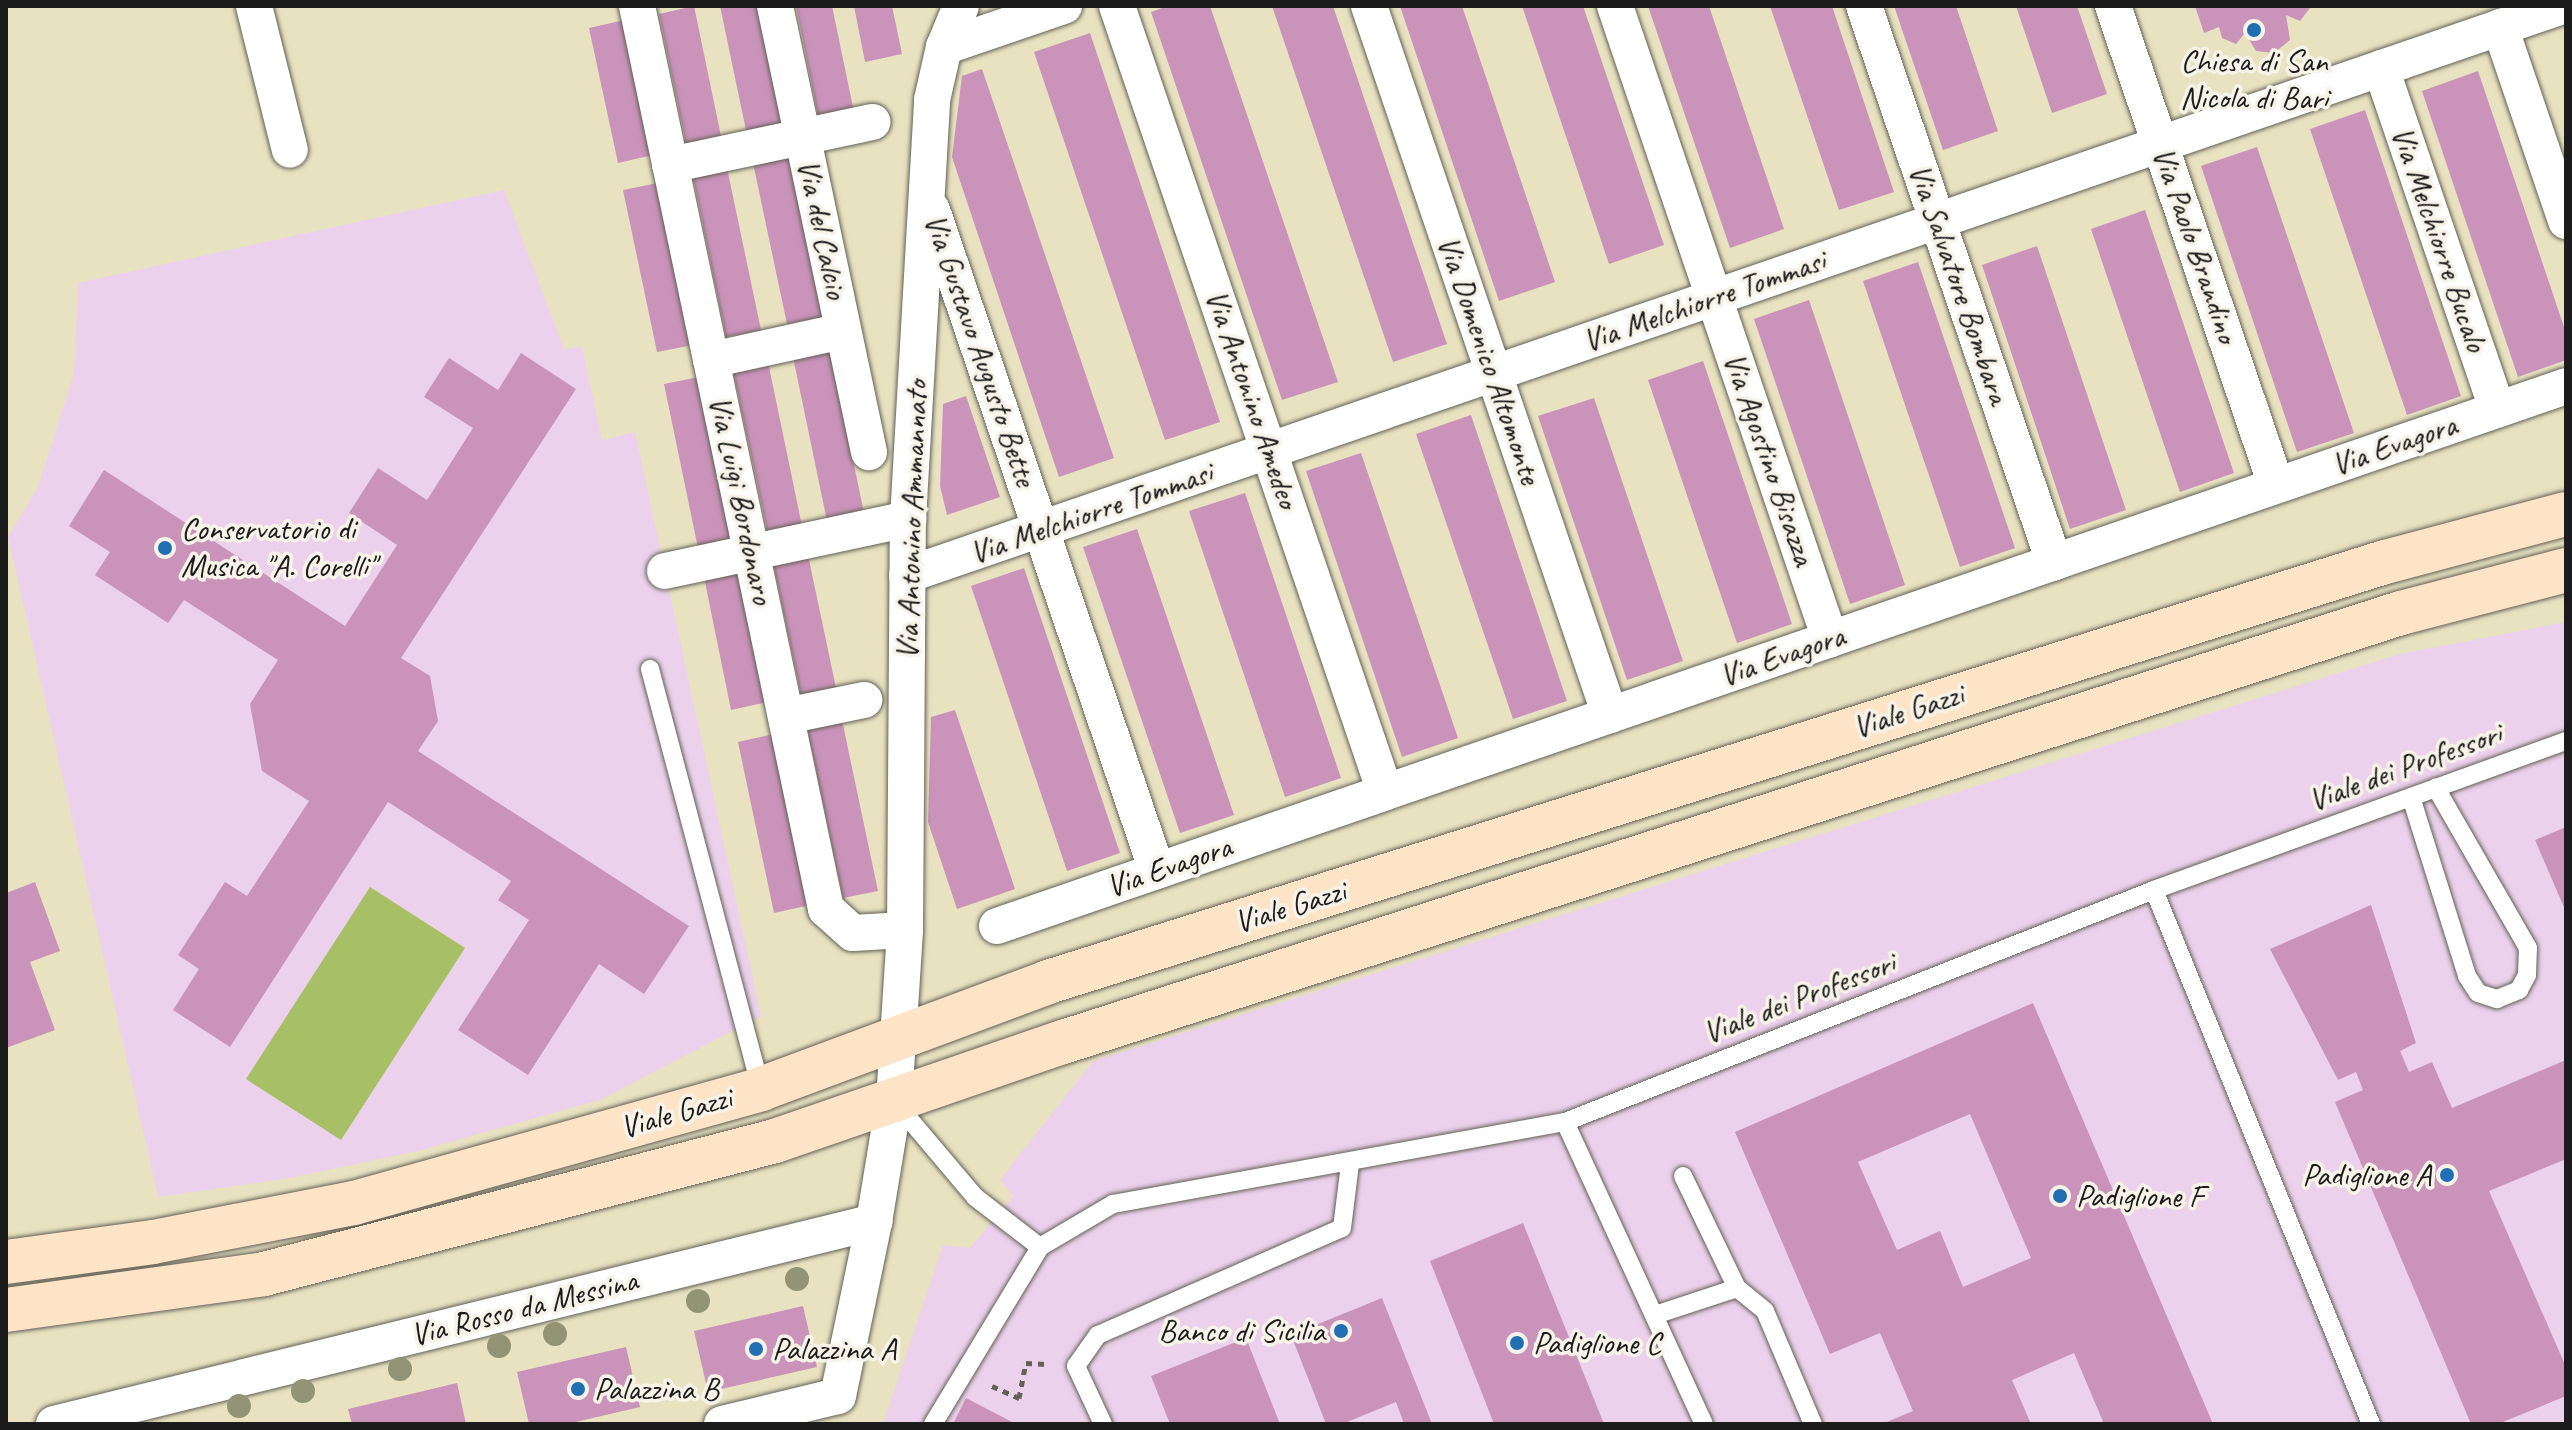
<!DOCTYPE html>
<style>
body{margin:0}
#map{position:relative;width:2572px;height:1430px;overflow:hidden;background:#e8e2c1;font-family:Caveat,sans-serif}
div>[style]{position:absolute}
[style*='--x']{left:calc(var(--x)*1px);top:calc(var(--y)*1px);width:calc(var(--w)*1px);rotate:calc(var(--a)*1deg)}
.built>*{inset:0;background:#ebd1eb}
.green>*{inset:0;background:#a7c065}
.building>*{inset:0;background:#ca93ba}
.path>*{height:5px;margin-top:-2.5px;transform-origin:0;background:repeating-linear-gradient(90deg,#636156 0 6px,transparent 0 12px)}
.roads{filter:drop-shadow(0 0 2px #636156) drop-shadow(0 0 2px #636156)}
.lane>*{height:18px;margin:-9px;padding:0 9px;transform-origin:9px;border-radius:9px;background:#fff}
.street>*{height:36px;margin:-18px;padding:0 18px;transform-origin:18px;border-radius:18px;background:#fff}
.secondary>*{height:44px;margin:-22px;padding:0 22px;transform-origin:22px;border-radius:22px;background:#fee4c6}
.trees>*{width:24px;height:24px;margin:-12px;border-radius:50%;background:#939475}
.dots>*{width:22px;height:22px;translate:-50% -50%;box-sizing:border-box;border:4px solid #f7f3e8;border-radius:50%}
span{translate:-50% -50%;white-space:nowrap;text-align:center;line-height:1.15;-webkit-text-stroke:7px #f7f3e8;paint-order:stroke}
.poi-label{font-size:32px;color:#1c1c1c}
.left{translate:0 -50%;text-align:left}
.right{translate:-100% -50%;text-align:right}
.street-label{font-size:32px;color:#1c1c1c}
.frame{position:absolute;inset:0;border:8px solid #1c1c1c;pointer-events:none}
</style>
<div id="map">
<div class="built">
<div style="clip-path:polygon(504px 190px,564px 349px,582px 347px,602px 440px,635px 432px,761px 1016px,602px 1099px,422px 1150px,290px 1178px,158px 1197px,8px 537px,38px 487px,74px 373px,78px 283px)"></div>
<div style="clip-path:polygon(2566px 622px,2566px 1424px,883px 1424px,943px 1245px,970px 1248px,1013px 1196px,1000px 1180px,1093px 1061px,2400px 654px)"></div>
</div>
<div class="green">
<div style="clip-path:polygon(370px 887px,465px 948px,341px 1140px,246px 1079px)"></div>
</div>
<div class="building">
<div style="clip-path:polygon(694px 6px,722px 141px,687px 148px,659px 14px)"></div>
<div style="clip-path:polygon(720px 6px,758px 6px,783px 127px,747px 135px)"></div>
<div style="clip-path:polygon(796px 6px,832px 6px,854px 112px,819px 120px)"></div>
<div style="clip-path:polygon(854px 6px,892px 6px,902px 54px,865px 62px)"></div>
<div style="clip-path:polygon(1168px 6px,1210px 6px,1338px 382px,1282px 400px,1151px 12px)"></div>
<div style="clip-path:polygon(1272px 6px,1333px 6px,1447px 344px,1393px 362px)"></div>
<div style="clip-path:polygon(1400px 6px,1462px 6px,1555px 282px,1499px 301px)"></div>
<div style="clip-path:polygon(1522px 6px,1583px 6px,1664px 245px,1609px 264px)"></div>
<div style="clip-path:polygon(1648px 6px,1709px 6px,1784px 229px,1730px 248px)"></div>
<div style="clip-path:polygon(1770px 6px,1832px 6px,1894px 192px,1839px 210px)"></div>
<div style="clip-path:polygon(1894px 6px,1956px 6px,1998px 131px,1943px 150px)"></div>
<div style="clip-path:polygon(2016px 6px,2077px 6px,2107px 94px,2052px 113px)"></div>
<div style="clip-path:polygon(2195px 6px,2309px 6px,2310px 8px,2300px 21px,2286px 15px,2290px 40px,2274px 53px,2256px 51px,2245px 33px,2236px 44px,2222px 38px,2219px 27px,2204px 33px)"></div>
<div style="clip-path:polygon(625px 20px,653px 155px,618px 163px,589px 28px)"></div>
<div style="clip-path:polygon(1090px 33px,1220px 422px,1165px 440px,1034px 52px)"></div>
<div style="clip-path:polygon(982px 69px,1114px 458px,1059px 477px,952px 157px,962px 76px)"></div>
<div style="clip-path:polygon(2478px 71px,2566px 333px,2566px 360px,2518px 377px,2422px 91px)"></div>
<div style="clip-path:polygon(2365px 110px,2461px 396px,2407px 415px,2310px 129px)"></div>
<div style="clip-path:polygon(2257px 147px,2354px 433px,2297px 452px,2201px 166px)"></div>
<div style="clip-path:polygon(789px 155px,823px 317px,787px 324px,753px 163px)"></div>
<div style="clip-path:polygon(727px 168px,761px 330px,726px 337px,693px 176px)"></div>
<div style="clip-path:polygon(658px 183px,693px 345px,657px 352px,623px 190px)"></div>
<div style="clip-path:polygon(2145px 210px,2234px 473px,2180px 492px,2091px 229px)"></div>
<div style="clip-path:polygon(2037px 246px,2126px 510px,2070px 529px,1982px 265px)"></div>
<div style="clip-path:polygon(1918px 262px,2015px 548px,1960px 567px,1863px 281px)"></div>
<div style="clip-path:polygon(1809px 300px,1905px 585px,1850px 604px,1754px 319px)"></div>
<div style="clip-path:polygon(830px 349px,864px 513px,827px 521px,793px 357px)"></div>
<div style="clip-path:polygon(521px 353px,576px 389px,401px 658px,430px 676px,438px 721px,418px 751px,689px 926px,644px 994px,599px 964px,528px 1075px,458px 1030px,529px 920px,498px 900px,511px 881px,388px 802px,230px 1047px,173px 1010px,199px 969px,178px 955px,225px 882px,247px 896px,309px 801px,262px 771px,250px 704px,278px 660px,184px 600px,168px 623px,95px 575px,110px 552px,69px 526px,104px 470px,345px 626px,397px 545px,349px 513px,378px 468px,427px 500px,473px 428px,424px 397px,449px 358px,498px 390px)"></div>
<div style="clip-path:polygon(1703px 361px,1792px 624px,1737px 643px,1648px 380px)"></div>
<div style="clip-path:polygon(768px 362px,802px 526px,768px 534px,733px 370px)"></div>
<div style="clip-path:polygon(699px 377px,733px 541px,698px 548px,664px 384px)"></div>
<div style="clip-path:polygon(966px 396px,1000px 497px,947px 515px,940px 486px,943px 404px)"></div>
<div style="clip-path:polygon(1594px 398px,1683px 661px,1627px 680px,1538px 416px)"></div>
<div style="clip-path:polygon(1471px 415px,1567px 701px,1513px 719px,1416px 434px)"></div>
<div style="clip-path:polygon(1361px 453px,1458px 738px,1402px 757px,1306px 471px)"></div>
<div style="clip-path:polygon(1245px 493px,1341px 778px,1285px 797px,1189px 511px)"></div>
<div style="clip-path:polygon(1137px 529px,1234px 815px,1180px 833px,1083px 547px)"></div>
<div style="clip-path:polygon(808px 555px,836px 688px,801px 695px,773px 562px)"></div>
<div style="clip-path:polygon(1024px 568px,1120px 853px,1067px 871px,971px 586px)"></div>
<div style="clip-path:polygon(739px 570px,767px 702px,731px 710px,704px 577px)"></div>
<div style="clip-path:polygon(955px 710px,1015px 889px,957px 909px,928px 822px,931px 717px)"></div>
<div style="clip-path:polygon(842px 720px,878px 891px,843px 898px,807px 727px)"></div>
<div style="clip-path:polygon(774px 734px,810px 905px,774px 913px,738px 742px)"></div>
<div style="clip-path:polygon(2566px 827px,2566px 912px,2535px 840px)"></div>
<div style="clip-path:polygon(35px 882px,60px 951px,30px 962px,55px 1030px,6px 1048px,6px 893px)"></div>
<div style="clip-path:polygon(2371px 905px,2416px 1043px,2400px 1051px,2409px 1072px,2432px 1062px,2452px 1108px,2566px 1060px,2566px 1159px,2489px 1191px,2566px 1367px,2566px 1396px,2498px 1424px,2471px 1424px,2335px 1102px,2363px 1090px,2356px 1072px,2338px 1080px,2270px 949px)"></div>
<div style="clip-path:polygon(evenodd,2033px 1003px,2213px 1424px,2104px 1424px,2074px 1353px,2012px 1380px,2031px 1424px,1882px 1424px,1913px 1411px,1880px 1333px,1830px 1354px,1735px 1132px,2033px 1003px,1970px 1114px,2031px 1258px,1963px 1287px,1940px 1231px,1897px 1250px,1858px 1162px,1970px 1114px)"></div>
<div style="clip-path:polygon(1523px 1223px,1604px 1424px,1494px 1424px,1430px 1261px)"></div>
<div style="clip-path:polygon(1382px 1298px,1432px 1424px,1404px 1424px,1396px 1402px,1342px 1424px,1326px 1424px,1291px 1335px)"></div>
<div style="clip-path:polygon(803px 1306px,817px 1367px,708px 1392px,694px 1331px)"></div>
<div style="clip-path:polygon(1246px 1338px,1280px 1424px,1170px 1424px,1151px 1376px)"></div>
<div style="clip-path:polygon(626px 1347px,640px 1407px,567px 1424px,529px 1424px,517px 1372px)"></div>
<div style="clip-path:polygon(457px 1383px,466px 1424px,352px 1424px,348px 1409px)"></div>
<div style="clip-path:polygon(966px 1398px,1016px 1424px,953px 1424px)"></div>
</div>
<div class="path">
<div style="--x:992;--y:1386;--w:30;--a:24"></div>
<div style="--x:1019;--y:1398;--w:36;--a:-79"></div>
<div style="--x:1026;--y:1363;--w:21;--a:3"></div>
</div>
<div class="roads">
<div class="lane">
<div style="--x:650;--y:669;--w:434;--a:75.2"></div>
<div style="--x:2411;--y:797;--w:188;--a:72.6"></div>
<div style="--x:2467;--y:976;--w:20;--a:57"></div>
<div style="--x:2478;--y:993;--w:20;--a:18"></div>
<div style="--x:2497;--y:999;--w:24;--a:-22"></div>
<div style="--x:2519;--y:990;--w:17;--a:-62"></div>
<div style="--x:2527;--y:975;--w:27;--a:-88"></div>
<div style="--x:2528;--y:948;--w:185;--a:-119.9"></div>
<div style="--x:2154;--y:890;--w:576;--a:67.88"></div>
<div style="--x:894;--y:1101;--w:126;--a:49.8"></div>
<div style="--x:975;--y:1197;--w:82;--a:37.6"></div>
<div style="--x:1565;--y:1122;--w:332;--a:65.3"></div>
<div style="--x:1683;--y:1176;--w:124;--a:64.3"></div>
<div style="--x:1737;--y:1288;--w:36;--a:39"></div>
<div style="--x:1765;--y:1311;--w:123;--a:67"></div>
<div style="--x:1655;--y:1315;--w:86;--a:-18.2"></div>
<div style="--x:933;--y:1424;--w:207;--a:-58.8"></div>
<div style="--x:1040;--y:1247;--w:85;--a:-30.5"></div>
<div style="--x:1113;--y:1204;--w:459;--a:-10.3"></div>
<div style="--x:1565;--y:1122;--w:633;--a:-21.5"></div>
<div style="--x:2154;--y:890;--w:438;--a:-19.9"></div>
<div style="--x:1103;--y:1424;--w:64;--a:-115"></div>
<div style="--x:1076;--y:1366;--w:38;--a:-55"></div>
<div style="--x:1098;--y:1335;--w:266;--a:-23.7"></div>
<div style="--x:1342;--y:1228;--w:64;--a:-82.9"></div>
</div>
<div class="street">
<div style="--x:254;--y:6;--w:148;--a:76"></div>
<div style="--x:637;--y:6;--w:923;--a:78.18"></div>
<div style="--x:826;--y:909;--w:36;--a:42"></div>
<div style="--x:853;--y:933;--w:52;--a:-3.3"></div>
<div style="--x:775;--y:6;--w:456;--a:78.1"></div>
<div style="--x:1117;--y:6;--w:830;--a:71.17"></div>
<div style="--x:1369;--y:6;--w:749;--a:71.23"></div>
<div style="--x:1615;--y:6;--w:669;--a:71.24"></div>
<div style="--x:1864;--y:6;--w:588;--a:71.13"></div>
<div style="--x:2113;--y:6;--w:506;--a:71.21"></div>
<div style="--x:2500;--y:27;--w:205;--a:71.2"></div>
<div style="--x:944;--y:47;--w:127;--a:-18.9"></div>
<div style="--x:2381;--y:68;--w:360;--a:71.2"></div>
<div style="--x:670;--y:165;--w:207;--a:-12"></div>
<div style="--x:932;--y:210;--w:698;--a:71.2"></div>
<div style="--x:711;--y:360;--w:135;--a:-12.4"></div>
<div style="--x:665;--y:571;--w:249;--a:-12.1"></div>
<div style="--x:907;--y:575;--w:1750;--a:-18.97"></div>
<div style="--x:786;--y:716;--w:80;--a:-11.6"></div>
<div style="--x:997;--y:926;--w:1659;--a:-18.99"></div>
<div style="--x:54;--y:1424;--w:845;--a:-13.84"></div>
<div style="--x:874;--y:1222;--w:123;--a:-80.6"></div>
<div style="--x:894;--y:1101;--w:171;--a:-86.3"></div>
<div style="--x:905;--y:930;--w:411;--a:-89.6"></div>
<div style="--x:908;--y:519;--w:420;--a:-86.7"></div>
<div style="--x:932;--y:100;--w:54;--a:-77.2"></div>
<div style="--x:944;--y:47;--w:44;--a:-67.5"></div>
<div style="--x:722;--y:1424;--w:119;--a:-13.6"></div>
<div style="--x:838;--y:1396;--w:178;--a:-78.3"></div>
</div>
<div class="secondary">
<div style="--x:6;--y:1262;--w:148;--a:-7.7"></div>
<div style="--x:153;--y:1242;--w:205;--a:-11"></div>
<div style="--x:354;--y:1203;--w:423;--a:-15.6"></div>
<div style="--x:761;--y:1089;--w:306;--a:-20.4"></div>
<div style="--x:1048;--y:982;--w:1401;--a:-17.44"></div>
<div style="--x:2385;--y:562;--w:187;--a:-14.9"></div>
<div style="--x:6;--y:1310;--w:260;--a:-7.9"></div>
<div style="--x:264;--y:1274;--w:528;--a:-14.59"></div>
<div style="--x:775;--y:1141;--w:305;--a:-19"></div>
<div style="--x:1063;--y:1042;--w:1405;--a:-17.78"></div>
<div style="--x:2401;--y:613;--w:171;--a:-14.6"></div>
</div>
</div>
<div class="trees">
<div style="left:797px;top:1279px"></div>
<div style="left:698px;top:1301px"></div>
<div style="left:555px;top:1334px"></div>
<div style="left:499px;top:1346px"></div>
<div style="left:400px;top:1369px"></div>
<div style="left:303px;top:1391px"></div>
<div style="left:239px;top:1406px"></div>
</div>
<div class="dots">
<div style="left:2254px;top:30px;background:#1f6fb2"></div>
<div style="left:165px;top:548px;background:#1f6fb2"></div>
<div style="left:2447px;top:1175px;background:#1f6fb2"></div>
<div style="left:2060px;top:1196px;background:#1f6fb2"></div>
<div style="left:1341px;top:1331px;background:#1f6fb2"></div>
<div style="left:1517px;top:1343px;background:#1f6fb2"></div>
<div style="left:756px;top:1349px;background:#1f6fb2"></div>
<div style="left:578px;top:1389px;background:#1f6fb2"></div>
</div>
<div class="poi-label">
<span style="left:2254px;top:80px">Chiesa di San<br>Nicola di Bari</span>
<span class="left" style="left:181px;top:548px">Conservatorio di<br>Musica "A. Corelli"</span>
<span class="right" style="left:2431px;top:1175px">Padiglione A</span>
<span class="left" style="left:2076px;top:1196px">Padiglione F</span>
<span class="right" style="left:1325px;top:1331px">Banco di Sicilia</span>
<span class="left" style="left:1533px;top:1343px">Padiglione C</span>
<span class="left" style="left:772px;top:1349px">Palazzina A</span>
<span class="left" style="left:594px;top:1389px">Palazzina B</span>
</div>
<div class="street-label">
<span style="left:822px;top:229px;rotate:78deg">Via del Calcio</span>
<span style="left:2439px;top:239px;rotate:71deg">Via Melchiorre Bucalo</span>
<span style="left:2195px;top:245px;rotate:71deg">Via Paolo Brandino</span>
<span style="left:1959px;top:284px;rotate:71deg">Via Salvatore Bombara</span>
<span style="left:1704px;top:301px;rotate:-19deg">Via Melchiorre Tommasi</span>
<span style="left:980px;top:350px;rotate:71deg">Via Gustavo Augusto Bette</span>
<span style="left:1489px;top:360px;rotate:71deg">Via Domenico Altomonte</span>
<span style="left:1252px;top:399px;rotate:71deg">Via Antonino Amedeo</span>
<span style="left:2394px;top:445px;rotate:-19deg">Via Evagora</span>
<span style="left:1769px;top:459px;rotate:71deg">Via Agostino Bisazza</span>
<span style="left:741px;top:500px;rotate:78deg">Via Luigi Bordonaro</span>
<span style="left:1091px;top:513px;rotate:-19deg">Via Melchiorre Tommasi</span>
<span style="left:912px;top:520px;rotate:-88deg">Via Antonino Ammannato</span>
<span style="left:1782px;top:656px;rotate:-19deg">Via Evagora</span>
<span style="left:1908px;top:711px;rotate:-18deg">Viale Gazzi</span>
<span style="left:2405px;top:767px;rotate:-20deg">Viale dei Professori</span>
<span style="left:1169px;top:867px;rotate:-19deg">Via Evagora</span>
<span style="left:1290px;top:907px;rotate:-17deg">Viale Gazzi</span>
<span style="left:1799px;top:998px;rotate:-21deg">Viale dei Professori</span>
<span style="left:676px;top:1113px;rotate:-16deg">Viale Gazzi</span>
<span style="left:524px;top:1308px;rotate:-14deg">Via Rosso da Messina</span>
</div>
<div class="frame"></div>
</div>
